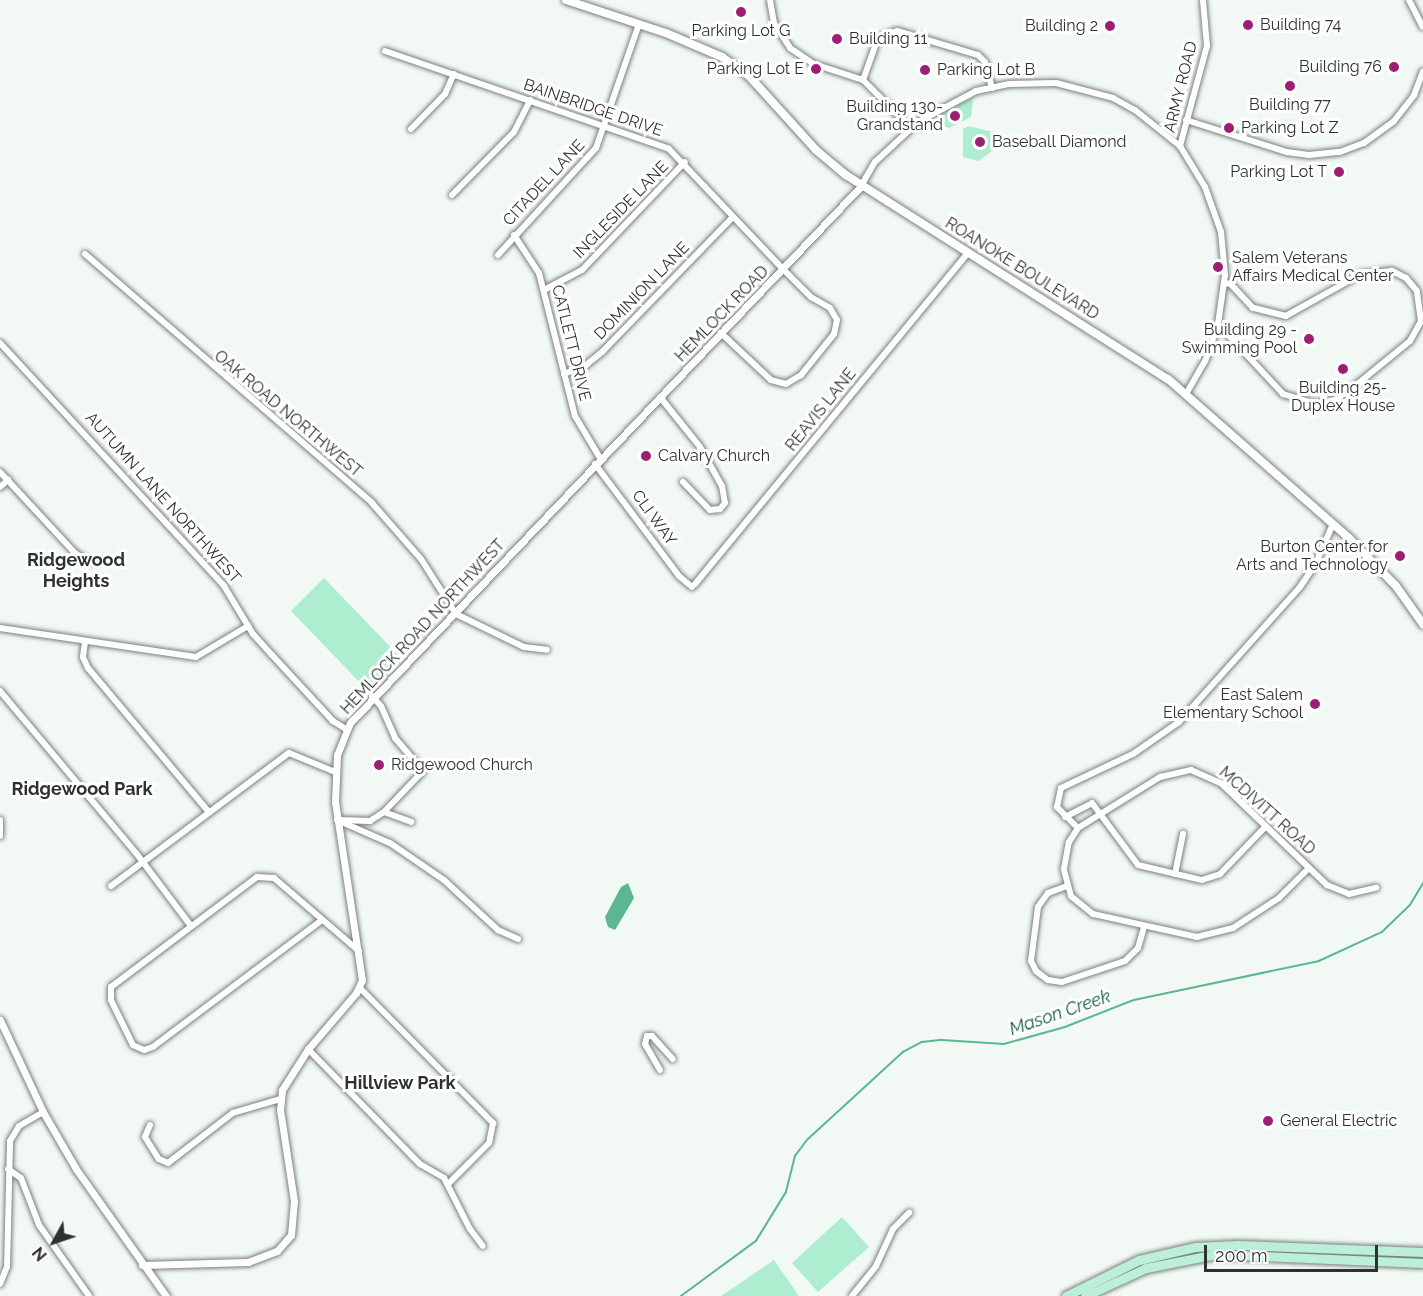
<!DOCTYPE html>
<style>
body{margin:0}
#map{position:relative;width:1423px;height:1296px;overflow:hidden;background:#f2f9f5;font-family:Raleway,sans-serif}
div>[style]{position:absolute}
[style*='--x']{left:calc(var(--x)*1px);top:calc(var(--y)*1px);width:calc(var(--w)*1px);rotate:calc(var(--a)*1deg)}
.green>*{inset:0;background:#afedd0}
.water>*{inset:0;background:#5bb791}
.stream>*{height:1.5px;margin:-0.75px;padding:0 0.75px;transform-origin:0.75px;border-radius:0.75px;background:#5bb791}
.roads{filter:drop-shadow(0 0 2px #7b817e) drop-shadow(0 0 2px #7b817e)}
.minor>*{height:6px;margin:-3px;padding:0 3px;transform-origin:3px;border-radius:3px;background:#fff}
.tertiary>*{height:7px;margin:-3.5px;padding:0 3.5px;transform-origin:3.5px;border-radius:3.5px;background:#fff}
.secondary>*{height:8px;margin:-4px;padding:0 4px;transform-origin:4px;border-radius:4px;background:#fff}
.primary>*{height:9px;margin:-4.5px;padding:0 4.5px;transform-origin:4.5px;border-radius:4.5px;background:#bbefd8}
.dots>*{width:16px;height:16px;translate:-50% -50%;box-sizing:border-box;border:3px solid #fff;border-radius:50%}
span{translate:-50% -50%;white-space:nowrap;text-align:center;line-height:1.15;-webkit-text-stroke:6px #fff;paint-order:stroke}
.poi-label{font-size:16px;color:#2f3130}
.left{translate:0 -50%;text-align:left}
.right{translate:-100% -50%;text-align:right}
.street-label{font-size:16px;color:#2f3130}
.neighbourhood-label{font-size:18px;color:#2f3130;font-weight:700}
.water-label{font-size:18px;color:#125a41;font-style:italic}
.north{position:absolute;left:24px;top:1212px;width:60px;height:60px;-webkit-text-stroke:4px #fff;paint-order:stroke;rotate:230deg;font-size:16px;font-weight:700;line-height:24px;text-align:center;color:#2f3130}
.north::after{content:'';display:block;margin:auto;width:21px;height:27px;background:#2f3130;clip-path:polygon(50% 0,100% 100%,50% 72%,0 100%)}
.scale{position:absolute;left:1204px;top:1245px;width:174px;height:27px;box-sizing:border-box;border:3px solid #2f3130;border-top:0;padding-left:8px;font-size:18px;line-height:21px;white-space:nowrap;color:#2f3130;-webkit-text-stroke:4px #fff;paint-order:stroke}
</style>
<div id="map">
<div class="green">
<div style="clip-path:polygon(973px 98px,971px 117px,949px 128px,935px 123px,921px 134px,918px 130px,949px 108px)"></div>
<div style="clip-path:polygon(969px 126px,993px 132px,996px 137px,993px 150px,979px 161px,963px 157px,963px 129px)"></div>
<div style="clip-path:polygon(324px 578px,403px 660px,369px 692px,291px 611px)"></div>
<div style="clip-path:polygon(842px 1217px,869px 1247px,818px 1292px,792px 1263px)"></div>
<div style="clip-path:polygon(774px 1260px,799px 1296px,721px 1296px)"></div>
</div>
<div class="water">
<div style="clip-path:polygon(628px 883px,634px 898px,615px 930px,608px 927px,605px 917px,621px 887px)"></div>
</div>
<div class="stream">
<div style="--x:681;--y:1296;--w:93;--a:-36.3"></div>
<div style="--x:756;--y:1241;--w:57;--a:-58.5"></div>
<div style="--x:786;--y:1192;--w:37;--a:-76"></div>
<div style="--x:795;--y:1156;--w:21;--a:-53"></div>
<div style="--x:808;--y:1139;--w:129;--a:-42.5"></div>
<div style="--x:903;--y:1052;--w:21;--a:-28"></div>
<div style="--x:922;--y:1042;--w:20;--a:-6"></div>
<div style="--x:942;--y:1040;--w:62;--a:3.7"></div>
<div style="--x:1004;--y:1044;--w:63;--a:-15.6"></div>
<div style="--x:1065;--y:1027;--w:74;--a:-21.4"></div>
<div style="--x:1134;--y:1000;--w:189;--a:-11.9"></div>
<div style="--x:1319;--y:961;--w:69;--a:-24.7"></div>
<div style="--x:1382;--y:932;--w:39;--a:-44"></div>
<div style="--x:1410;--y:905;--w:26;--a:-59"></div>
</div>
<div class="roads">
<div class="minor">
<div style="--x:770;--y:0;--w:23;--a:80"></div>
<div style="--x:774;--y:23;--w:30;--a:57"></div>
<div style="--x:790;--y:48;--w:29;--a:34"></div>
<div style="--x:814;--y:64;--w:52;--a:18.1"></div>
<div style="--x:863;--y:80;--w:68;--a:45"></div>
<div style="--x:1409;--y:0;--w:30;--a:63"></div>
<div style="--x:385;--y:51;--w:300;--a:19"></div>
<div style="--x:669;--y:149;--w:166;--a:46.5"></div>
<div style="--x:783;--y:269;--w:40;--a:45"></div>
<div style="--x:811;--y:297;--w:22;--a:30"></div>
<div style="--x:830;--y:308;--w:14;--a:60"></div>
<div style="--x:837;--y:320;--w:14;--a:102"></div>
<div style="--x:834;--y:334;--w:53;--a:128.8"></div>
<div style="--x:801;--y:375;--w:17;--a:149"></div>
<div style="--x:786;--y:384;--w:16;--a:-165"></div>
<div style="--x:771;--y:380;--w:69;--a:-136.8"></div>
<div style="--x:863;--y:80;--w:45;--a:-70.3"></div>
<div style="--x:878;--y:38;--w:20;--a:-20"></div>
<div style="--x:897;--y:31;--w:84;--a:16.5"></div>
<div style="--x:978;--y:55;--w:10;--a:45"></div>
<div style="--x:985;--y:62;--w:27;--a:75"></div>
<div style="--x:1186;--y:120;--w:106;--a:17.6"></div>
<div style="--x:1287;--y:152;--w:22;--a:8"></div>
<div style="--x:1309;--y:155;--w:31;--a:-6"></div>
<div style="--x:1340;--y:152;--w:26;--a:-21"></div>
<div style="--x:1364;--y:143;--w:37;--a:-36"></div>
<div style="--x:1394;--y:121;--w:33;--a:-52"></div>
<div style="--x:1414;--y:95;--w:25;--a:-69"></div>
<div style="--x:411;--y:129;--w:49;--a:-45.8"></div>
<div style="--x:445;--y:94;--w:22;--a:-66"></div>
<div style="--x:1180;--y:146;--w:104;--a:-74.9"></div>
<div style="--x:1207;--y:46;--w:46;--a:-95"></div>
<div style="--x:861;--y:186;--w:28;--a:-60"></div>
<div style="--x:875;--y:162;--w:59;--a:-42.9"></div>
<div style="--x:918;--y:122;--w:66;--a:-28.1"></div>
<div style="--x:976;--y:91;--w:34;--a:-12"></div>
<div style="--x:1009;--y:84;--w:47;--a:-1.2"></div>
<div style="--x:1056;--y:83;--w:59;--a:14.7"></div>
<div style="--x:1113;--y:98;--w:25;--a:29"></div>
<div style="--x:1135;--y:110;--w:58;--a:38.7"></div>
<div style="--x:1180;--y:146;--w:48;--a:58.6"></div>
<div style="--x:1205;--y:187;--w:48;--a:70.4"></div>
<div style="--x:1221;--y:232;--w:43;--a:84.7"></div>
<div style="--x:1225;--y:275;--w:49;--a:98.1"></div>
<div style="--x:1218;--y:324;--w:39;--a:109"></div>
<div style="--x:1205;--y:361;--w:36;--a:120"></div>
<div style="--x:452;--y:195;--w:88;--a:-45.5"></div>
<div style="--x:514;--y:132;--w:36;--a:-63"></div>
<div style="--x:514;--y:235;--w:45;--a:56.7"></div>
<div style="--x:539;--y:273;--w:147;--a:75.9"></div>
<div style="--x:575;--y:416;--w:49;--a:59.2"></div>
<div style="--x:85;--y:254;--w:380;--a:40.9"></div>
<div style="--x:372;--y:503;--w:74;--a:48.8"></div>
<div style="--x:421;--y:559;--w:65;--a:57.5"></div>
<div style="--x:456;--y:614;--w:76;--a:25.9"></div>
<div style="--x:524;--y:647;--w:23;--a:7"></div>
<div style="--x:498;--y:255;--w:145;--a:-47.5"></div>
<div style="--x:596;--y:148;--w:131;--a:-70.9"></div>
<div style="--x:544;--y:290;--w:43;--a:-27.8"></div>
<div style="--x:582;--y:270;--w:149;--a:-46.4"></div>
<div style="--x:1218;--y:324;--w:96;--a:47.1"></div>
<div style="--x:1283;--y:394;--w:34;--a:17"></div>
<div style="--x:1316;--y:404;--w:19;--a:-12"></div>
<div style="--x:1335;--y:400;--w:24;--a:-35"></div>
<div style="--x:1355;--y:386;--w:71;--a:-39.3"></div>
<div style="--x:1410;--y:341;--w:23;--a:-61"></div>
<div style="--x:1421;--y:321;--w:30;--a:-98"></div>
<div style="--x:1417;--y:291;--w:17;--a:-130"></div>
<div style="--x:1406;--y:278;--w:16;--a:-153"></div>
<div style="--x:1392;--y:271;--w:31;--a:174"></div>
<div style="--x:1361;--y:274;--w:86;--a:150.8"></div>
<div style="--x:1286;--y:316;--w:34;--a:-166"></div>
<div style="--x:1253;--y:308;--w:33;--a:-133"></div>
<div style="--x:1231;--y:284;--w:7;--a:-172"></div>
<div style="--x:0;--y:343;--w:330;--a:47.3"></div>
<div style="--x:224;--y:586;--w:56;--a:58.9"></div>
<div style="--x:253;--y:634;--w:28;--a:48"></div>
<div style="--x:272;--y:655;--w:90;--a:47.3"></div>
<div style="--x:333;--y:721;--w:15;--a:32"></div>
<div style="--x:564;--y:374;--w:24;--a:-22"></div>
<div style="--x:586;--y:365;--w:22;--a:-39"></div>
<div style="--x:603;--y:351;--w:185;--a:-45.9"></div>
<div style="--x:660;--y:397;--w:64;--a:51.3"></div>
<div style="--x:700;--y:447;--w:45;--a:60.6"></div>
<div style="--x:722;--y:486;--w:17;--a:80"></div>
<div style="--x:725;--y:503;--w:8;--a:130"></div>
<div style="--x:720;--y:509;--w:10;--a:174"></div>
<div style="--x:710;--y:510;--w:39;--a:-134"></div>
<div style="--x:595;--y:464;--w:140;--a:53.1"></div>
<div style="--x:679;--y:576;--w:17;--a:40"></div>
<div style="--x:0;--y:472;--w:110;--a:47.2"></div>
<div style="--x:75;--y:553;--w:17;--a:33"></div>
<div style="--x:0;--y:487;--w:11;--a:-41"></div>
<div style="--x:695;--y:584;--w:429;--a:-50.5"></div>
<div style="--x:0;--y:628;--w:198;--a:8.4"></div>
<div style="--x:196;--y:657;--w:61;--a:-30.8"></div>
<div style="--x:85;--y:642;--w:15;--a:98"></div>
<div style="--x:83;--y:657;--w:12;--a:66"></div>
<div style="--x:88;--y:668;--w:188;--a:50"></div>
<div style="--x:0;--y:691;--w:212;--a:50"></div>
<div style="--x:136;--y:853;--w:91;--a:53"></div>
<div style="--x:372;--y:696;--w:13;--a:48"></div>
<div style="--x:381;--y:706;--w:35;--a:66"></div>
<div style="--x:395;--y:738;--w:43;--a:49.7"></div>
<div style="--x:423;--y:771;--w:57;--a:133.6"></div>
<div style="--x:1065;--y:817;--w:30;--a:-27"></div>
<div style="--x:1092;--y:803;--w:77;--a:53.4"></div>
<div style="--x:1138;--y:865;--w:66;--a:13.2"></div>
<div style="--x:1202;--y:880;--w:19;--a:-18"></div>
<div style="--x:1220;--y:874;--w:66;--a:-46.2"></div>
<div style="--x:0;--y:820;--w:16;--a:90"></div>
<div style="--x:337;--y:820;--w:58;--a:23.5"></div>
<div style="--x:390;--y:843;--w:65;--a:34.4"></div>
<div style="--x:444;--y:880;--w:74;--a:42.8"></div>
<div style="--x:498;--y:930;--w:22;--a:24"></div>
<div style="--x:338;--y:820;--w:32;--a:2"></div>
<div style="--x:370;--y:821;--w:17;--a:-33"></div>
<div style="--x:384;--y:812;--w:29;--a:20"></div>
<div style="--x:1078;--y:828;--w:30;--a:-135"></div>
<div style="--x:1057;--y:807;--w:19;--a:-78"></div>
<div style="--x:1061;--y:788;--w:80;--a:-25.3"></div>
<div style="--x:1133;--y:754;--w:56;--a:-34.8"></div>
<div style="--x:1179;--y:722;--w:181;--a:-48.1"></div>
<div style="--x:1300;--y:587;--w:27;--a:-56"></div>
<div style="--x:1315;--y:565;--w:45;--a:-66.3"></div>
<div style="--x:1309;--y:868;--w:42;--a:135"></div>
<div style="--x:1279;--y:898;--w:55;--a:146.9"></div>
<div style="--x:1233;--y:928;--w:37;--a:166"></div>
<div style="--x:1197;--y:937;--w:107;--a:-167.5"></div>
<div style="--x:1093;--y:914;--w:28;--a:-141"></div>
<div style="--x:1071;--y:896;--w:28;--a:-105"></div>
<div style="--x:1064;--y:869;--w:27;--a:-80"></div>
<div style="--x:1069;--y:842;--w:17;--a:-57"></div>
<div style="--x:1078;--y:828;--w:97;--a:-31.9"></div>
<div style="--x:1160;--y:777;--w:32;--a:-13"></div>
<div style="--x:1191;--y:770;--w:34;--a:24"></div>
<div style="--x:1222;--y:784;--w:146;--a:43.9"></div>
<div style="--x:1327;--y:885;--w:24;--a:22"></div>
<div style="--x:1349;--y:894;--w:28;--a:-13"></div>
<div style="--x:1175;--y:874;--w:41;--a:-78.7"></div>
<div style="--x:111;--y:886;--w:222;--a:-36.8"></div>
<div style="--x:289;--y:753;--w:50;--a:22.4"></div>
<div style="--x:1067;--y:886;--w:20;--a:160"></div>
<div style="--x:1048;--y:893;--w:17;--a:126"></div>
<div style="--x:1038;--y:907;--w:54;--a:97.4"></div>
<div style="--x:1031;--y:961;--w:11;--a:63"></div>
<div style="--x:1036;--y:971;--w:15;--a:37"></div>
<div style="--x:1048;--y:980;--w:14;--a:8"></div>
<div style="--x:1062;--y:982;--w:66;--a:-18.4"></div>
<div style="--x:1125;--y:961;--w:18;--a:-45"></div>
<div style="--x:1138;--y:948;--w:22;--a:-74"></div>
<div style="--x:322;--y:920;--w:211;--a:143.1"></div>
<div style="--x:153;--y:1047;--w:9;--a:162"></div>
<div style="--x:144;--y:1050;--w:12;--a:-156"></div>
<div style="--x:133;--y:1045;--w:50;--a:-116.1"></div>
<div style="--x:111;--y:1000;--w:13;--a:-90"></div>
<div style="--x:111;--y:987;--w:183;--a:-37"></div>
<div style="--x:257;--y:877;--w:17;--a:3"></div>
<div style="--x:274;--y:878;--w:112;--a:40.7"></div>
<div style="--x:360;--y:988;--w:190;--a:45.4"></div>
<div style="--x:493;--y:1123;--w:20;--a:101"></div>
<div style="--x:489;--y:1143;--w:57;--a:135"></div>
<div style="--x:308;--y:1049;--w:161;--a:45.8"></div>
<div style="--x:420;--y:1164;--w:28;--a:30"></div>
<div style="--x:444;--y:1178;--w:57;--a:63"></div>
<div style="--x:470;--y:1229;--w:21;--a:53"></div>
<div style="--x:660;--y:1070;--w:30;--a:-120"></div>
<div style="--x:645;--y:1044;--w:8;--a:-76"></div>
<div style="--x:647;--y:1036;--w:5;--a:0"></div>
<div style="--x:652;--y:1036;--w:31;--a:48"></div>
<div style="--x:150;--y:1125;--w:13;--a:113"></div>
<div style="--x:145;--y:1137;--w:26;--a:58"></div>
<div style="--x:159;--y:1159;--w:10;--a:24"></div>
<div style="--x:168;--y:1163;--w:82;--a:-37.6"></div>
<div style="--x:233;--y:1113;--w:49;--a:-16.6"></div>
<div style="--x:8;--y:1169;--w:16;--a:35"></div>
<div style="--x:21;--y:1178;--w:50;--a:69"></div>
<div style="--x:39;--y:1225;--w:87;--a:54.8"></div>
<div style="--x:0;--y:1284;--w:18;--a:-68"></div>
<div style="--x:7;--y:1267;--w:126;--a:-88.6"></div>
<div style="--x:10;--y:1141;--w:17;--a:-59"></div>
<div style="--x:19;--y:1126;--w:28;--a:-30"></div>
<div style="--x:852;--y:1296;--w:38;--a:-51"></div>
<div style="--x:876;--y:1266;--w:41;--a:-65.3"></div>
<div style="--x:893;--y:1229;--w:23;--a:-45"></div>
</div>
<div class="tertiary">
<div style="--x:0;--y:1020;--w:102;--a:64.9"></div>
<div style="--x:43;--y:1112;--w:66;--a:59.9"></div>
<div style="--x:76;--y:1169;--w:156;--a:54.7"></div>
<div style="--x:142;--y:1265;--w:106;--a:-1.6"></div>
<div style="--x:248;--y:1262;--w:31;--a:-21"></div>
<div style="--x:277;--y:1251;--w:21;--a:-49"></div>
<div style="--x:291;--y:1235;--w:34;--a:-85"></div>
<div style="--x:294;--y:1201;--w:92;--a:-98.7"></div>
<div style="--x:280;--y:1110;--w:20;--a:-84"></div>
<div style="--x:282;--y:1090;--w:49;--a:-57.6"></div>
<div style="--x:308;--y:1049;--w:74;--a:-49.4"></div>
<div style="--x:356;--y:993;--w:14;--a:-65"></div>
<div style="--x:362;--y:980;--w:180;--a:-98.6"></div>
<div style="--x:335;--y:802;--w:47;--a:-87.6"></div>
<div style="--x:337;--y:755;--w:35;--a:-68"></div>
<div style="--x:350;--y:723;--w:741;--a:-46.42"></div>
</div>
<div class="secondary">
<div style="--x:566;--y:0;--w:105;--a:18.3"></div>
<div style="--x:666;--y:33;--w:61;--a:23.2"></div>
<div style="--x:722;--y:57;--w:33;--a:35"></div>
<div style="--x:749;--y:76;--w:100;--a:47.8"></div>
<div style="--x:816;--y:150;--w:39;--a:40"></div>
<div style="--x:846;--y:175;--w:381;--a:32.4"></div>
<div style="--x:1168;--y:379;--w:241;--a:41.3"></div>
<div style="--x:1349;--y:538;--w:67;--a:45.6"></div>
<div style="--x:1396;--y:586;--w:47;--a:54.6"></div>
</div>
<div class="primary">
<div style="--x:1066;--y:1296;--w:81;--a:-26.3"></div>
<div style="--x:1139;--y:1260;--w:57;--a:-13.1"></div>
<div style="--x:1195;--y:1247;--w:43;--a:-2.7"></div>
<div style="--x:1238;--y:1245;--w:185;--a:2.2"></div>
<div style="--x:1085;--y:1296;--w:67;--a:-24.7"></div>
<div style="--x:1146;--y:1268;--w:71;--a:-11.3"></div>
<div style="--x:1216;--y:1254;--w:207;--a:2.5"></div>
</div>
</div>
<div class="dots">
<div style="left:741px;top:12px;background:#9c1f75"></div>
<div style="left:1248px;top:25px;background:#9c1f75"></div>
<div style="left:1110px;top:26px;background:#9c1f75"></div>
<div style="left:837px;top:39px;background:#9c1f75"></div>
<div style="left:1394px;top:67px;background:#9c1f75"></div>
<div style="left:816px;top:69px;background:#9c1f75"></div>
<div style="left:925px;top:70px;background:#9c1f75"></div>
<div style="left:1290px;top:86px;background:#9c1f75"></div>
<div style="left:955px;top:116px;background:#9c1f75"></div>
<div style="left:1229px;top:128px;background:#9c1f75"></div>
<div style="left:980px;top:142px;background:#9c1f75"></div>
<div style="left:1339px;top:172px;background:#9c1f75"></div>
<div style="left:1218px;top:267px;background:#9c1f75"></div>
<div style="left:1309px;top:339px;background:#9c1f75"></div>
<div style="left:1343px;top:369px;background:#9c1f75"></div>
<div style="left:646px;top:456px;background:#9c1f75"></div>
<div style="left:1400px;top:556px;background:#9c1f75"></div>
<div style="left:1315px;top:704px;background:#9c1f75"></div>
<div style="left:379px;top:765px;background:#9c1f75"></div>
<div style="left:1268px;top:1121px;background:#9c1f75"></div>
</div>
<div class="poi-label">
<span class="left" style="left:1260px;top:25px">Building 74</span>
<span class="right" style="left:1098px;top:26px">Building 2</span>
<span style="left:741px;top:31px">Parking Lot G</span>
<span class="left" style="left:849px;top:39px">Building 11</span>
<span class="right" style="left:1382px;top:67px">Building 76</span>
<span class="right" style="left:804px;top:69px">Parking Lot E</span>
<span class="left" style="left:937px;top:70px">Parking Lot B</span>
<span style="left:1290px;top:105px">Building 77</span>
<span class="right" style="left:943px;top:116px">Building 130-<br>Grandstand</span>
<span class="left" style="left:1241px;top:128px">Parking Lot Z</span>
<span class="left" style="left:992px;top:142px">Baseball Diamond</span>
<span class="right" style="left:1327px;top:172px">Parking Lot T</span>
<span class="left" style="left:1232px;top:267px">Salem Veterans<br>Affairs Medical Center</span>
<span class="right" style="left:1297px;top:339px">Building 29 -<br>Swimming Pool</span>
<span style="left:1343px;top:397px">Building 25-<br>Duplex House</span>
<span class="left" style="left:658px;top:456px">Calvary Church</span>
<span class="right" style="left:1388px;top:556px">Burton Center for<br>Arts and Technology</span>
<span class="right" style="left:1303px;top:704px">East Salem<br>Elementary School</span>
<span class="left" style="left:391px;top:765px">Ridgewood Church</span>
<span class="left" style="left:1280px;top:1121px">General Electric</span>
</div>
<div class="street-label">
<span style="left:1181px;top:87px;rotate:-76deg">ARMY ROAD</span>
<span style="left:593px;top:108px;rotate:19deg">BAINBRIDGE DRIVE</span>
<span style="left:544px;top:183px;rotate:-47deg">CITADEL LANE</span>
<span style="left:621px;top:210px;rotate:-46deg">INGLESIDE LANE</span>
<span style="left:1022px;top:269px;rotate:32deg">ROANOKE BOULEVARD</span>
<span style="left:642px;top:291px;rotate:-46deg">DOMINION LANE</span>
<span style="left:722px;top:314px;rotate:-46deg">HEMLOCK ROAD</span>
<span style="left:571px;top:343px;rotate:76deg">CATLETT DRIVE</span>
<span style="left:821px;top:410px;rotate:-51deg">REAVIS LANE</span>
<span style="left:288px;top:414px;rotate:40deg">OAK ROAD NORTHWEST</span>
<span style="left:163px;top:498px;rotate:48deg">AUTUMN LANE NORTHWEST</span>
<span style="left:654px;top:518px;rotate:54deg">CLI WAY</span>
<span style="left:423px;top:627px;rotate:-47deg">HEMLOCK ROAD NORTHWEST</span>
<span style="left:1267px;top:811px;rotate:42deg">MCDIVITT ROAD</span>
</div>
<div class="neighbourhood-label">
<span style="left:76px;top:571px">Ridgewood<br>Heights</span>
<span style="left:82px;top:789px">Ridgewood Park</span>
<span style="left:400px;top:1083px">Hillview Park</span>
</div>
<div class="water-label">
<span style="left:1060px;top:1013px;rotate:-19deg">Mason Creek</span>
</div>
<div class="north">N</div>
<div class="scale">200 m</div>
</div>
